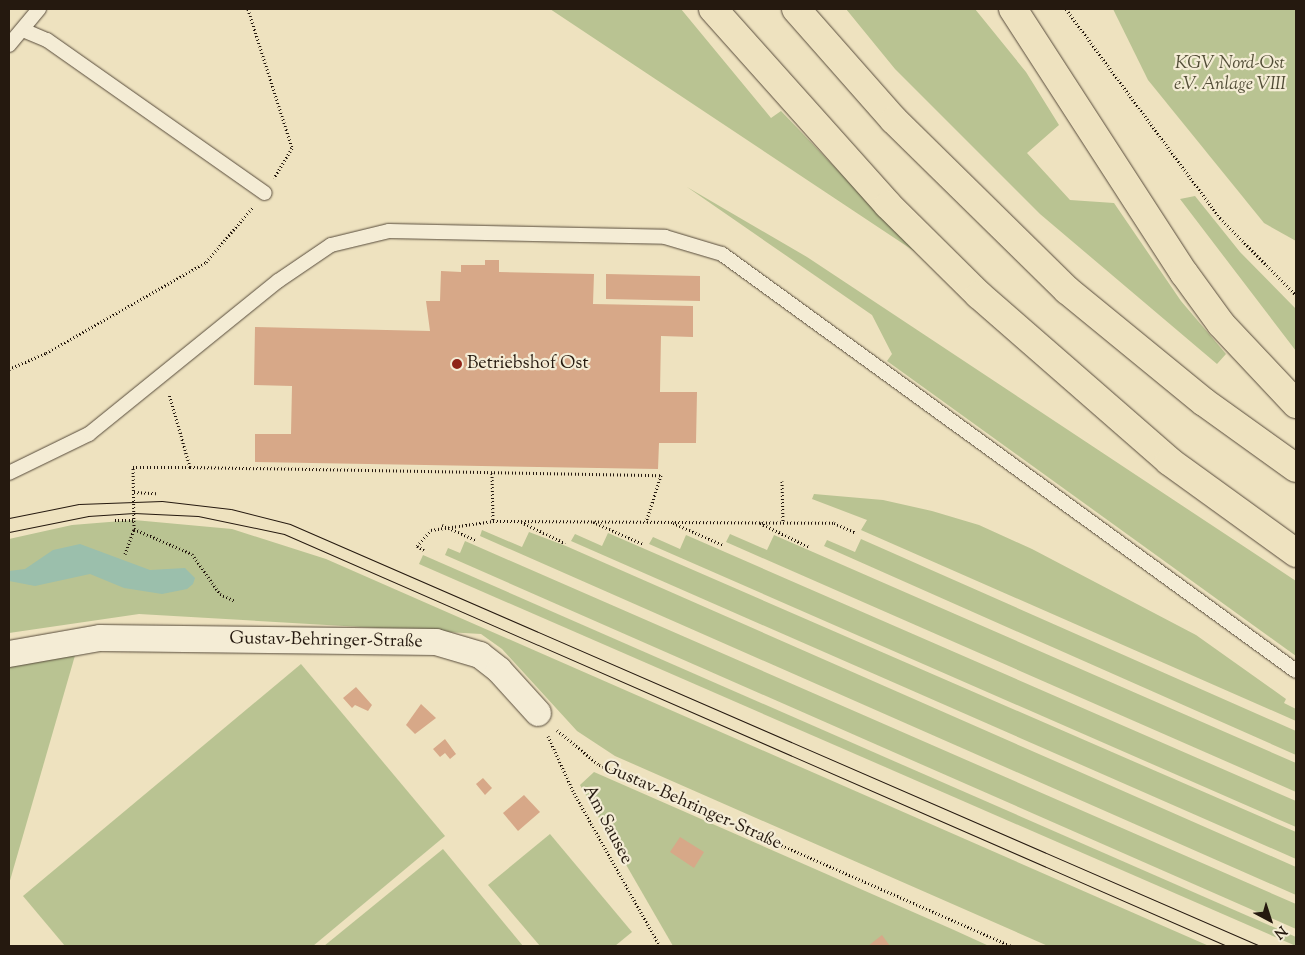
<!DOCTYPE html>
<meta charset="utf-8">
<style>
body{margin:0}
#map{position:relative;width:1305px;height:955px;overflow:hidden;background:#eee2bf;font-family:"Sorts Mill Goudy",serif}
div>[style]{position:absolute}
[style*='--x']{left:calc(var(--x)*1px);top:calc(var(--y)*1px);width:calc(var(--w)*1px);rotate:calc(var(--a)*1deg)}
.green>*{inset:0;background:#b9c392}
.water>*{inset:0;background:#9bbfac}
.building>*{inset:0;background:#d7a888}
.path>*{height:3px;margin-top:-1.5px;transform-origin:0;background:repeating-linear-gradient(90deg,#25190f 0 1px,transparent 0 3.5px)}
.roads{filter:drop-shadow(0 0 1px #574b3b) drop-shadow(0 0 1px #574b3b)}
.service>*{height:14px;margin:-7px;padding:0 7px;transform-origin:7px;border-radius:7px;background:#f4ecd5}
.minor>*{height:26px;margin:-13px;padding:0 13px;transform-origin:13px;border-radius:13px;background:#f4ecd5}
.motorway>*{height:28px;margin:-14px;padding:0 14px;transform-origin:14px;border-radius:14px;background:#eee2bf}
.tram>*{height:1px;margin:-0.5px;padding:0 0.5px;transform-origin:0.5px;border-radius:0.5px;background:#25190f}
.dots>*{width:14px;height:14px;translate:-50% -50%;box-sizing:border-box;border:2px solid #f4ecd5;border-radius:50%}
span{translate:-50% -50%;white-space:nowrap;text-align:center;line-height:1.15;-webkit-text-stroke:4.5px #f4ecd5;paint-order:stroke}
.park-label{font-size:18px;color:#514c36;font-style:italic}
.poi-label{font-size:18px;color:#25190f}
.left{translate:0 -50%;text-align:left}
.street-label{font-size:18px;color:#25190f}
.frame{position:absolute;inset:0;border:10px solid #25190f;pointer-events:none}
.north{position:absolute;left:1245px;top:895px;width:50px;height:50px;-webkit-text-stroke:4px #f4ecd5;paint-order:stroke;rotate:140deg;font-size:14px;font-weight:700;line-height:20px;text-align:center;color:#25190f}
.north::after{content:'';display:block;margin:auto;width:18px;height:22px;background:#25190f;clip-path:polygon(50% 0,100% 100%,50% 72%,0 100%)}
</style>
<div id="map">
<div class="green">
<div style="clip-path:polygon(550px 9px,681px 9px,771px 118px,781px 111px,917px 253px)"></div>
<div style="clip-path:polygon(846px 9px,975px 9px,1026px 72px,1059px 125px,1027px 153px,1070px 200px,1114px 203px,1181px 301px,1226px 354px,1217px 364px,1040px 214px,895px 69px)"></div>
<div style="clip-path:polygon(1113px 9px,1296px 9px,1296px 241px,1264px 223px,1148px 80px)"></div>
<div style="clip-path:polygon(687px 187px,807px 257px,1296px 581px,1296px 656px,887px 361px,892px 354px,872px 315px)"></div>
<div style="clip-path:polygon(1195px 196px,1240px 252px,1296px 309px,1296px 351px,1180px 199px)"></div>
<div style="clip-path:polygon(814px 494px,883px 500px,932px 511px,979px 525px,1032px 549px,1196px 635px,1286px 699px,1284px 703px,1296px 709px,1296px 721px,861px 530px,867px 520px,812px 499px)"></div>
<div style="clip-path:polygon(134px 520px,232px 529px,326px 559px,1209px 946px,1048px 946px,615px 756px,577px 731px,502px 649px,481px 634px,139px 614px,9px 633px,9px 539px,72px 525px)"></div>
<div style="clip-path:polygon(482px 530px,522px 547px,529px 532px,566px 546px,1296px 867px,1296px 895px,480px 536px)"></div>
<div style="clip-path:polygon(608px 533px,1296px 832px,1296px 859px,571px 541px,575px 534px,602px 546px)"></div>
<div style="clip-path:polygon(730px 534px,767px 550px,774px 535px,1296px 763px,1296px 792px,726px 542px)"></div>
<div style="clip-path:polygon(686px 535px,1296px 801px,1296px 827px,649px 544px,653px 537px,680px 549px)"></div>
<div style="clip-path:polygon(861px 539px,1296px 731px,1296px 755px,824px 546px,827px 540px,855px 552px)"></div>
<div style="clip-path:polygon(465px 541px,1296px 904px,1296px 929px,445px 555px,448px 548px,460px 553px)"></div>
<div style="clip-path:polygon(423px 555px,1296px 937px,1296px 946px,419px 564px)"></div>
<div style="clip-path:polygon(76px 652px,9px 884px,9px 666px)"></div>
<div style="clip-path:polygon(301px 664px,445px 836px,313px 946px,65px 946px,23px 896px)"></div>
<div style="clip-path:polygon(594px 772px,954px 930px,989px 946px,673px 946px,580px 785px)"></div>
<div style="clip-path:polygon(550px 834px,632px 932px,615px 946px,540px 946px,488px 885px)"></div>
<div style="clip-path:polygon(443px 849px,523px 946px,324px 946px)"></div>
</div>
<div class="water">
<div style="clip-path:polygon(80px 544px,150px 570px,185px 568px,195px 578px,193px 584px,187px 589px,162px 594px,124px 588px,90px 574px,35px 586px,9px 581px,9px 571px,25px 569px,53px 550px)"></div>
</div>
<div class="building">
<div style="clip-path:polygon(485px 260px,499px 260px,499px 272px,594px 274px,593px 304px,693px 306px,693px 337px,661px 336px,660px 392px,697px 392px,696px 443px,659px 443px,658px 469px,255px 462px,255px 434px,291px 434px,292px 386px,254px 385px,255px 327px,430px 331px,426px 301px,440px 301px,441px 271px,461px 272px,461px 265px,485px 265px)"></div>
<div style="clip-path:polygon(606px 274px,700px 276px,700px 301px,606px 299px)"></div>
<div style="clip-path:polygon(356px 687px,372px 705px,368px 711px,355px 705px,352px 708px,343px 698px)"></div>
<div style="clip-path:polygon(421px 704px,436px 718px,415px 734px,406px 725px)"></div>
<div style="clip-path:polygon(445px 739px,456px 754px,450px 759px,445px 753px,440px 757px,433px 749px)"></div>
<div style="clip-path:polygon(483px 778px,492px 788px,485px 795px,476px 784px)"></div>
<div style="clip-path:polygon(524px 795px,540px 812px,518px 831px,503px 813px)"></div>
<div style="clip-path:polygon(680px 837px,704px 852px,694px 868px,670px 852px)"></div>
<div style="clip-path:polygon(882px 935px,890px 946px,868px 946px)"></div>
</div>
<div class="path">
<div style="--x:248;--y:9;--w:146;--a:72.4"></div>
<div style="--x:292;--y:148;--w:35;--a:121"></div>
<div style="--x:1066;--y:9;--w:260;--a:53.6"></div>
<div style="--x:1220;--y:218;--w:108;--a:45.4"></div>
<div style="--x:9;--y:369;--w:40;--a:-23.4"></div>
<div style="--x:46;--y:353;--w:184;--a:-29.6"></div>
<div style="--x:206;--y:262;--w:72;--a:-49.5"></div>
<div style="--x:190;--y:467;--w:471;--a:1"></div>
<div style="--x:661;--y:475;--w:49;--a:107.7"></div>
<div style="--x:492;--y:473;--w:48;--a:88.8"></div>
<div style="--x:782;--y:481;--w:41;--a:88.6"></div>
<div style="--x:134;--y:492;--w:22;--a:3"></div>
<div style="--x:115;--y:520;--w:19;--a:0"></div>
<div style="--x:521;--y:522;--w:49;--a:25.5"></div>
<div style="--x:593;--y:522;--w:55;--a:23.7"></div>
<div style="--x:673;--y:523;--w:55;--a:23.7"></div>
<div style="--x:760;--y:523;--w:55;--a:26.1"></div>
<div style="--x:442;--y:525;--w:37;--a:24"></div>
<div style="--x:134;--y:529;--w:63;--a:23.3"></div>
<div style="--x:192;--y:554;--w:49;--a:55"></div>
<div style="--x:220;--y:594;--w:17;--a:25"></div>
<div style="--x:424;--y:550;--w:8;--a:-150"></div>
<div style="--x:417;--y:546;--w:21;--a:-49"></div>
<div style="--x:431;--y:530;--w:63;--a:-8.3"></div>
<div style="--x:493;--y:521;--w:341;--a:0.3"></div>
<div style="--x:834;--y:523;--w:24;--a:24"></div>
<div style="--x:125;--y:554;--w:27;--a:-70"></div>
<div style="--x:134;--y:529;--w:62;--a:-90.9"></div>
<div style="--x:133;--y:467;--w:57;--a:0"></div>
<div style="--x:190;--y:467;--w:76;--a:-106"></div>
<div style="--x:557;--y:730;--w:55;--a:39.8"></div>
<div style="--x:599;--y:765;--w:450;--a:23.7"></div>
<div style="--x:548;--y:736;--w:63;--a:65.5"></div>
<div style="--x:574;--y:793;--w:176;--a:60.7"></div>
</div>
<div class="roads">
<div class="service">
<div style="--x:23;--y:30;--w:26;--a:23"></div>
<div style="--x:47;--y:40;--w:266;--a:35.1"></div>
<div style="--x:9;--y:45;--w:47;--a:-50.2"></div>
<div style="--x:9;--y:473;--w:89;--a:-26"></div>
<div style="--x:89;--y:434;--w:243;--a:-39"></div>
<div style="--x:278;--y:281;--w:64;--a:-34.2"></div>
<div style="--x:331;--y:245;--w:60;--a:-13.6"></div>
<div style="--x:389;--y:231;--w:276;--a:1.2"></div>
<div style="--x:665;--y:237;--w:59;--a:16.6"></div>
<div style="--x:722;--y:254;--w:709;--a:36"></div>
</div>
<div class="minor">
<div style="--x:9;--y:654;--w:92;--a:-10"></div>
<div style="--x:100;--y:638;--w:336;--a:0.7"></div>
<div style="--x:436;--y:642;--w:46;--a:16.5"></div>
<div style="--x:480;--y:655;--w:24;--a:38"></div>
<div style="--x:499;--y:670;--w:58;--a:47.8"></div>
</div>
<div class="motorway">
<div style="--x:713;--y:9;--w:263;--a:48.2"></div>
<div style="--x:888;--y:205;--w:128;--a:44.7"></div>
<div style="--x:979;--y:295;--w:252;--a:41.1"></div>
<div style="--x:1169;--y:461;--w:157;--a:35.9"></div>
<div style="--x:796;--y:9;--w:148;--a:48.6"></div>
<div style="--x:894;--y:120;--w:243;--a:44.5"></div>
<div style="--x:1067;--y:290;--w:177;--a:39.3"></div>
<div style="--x:1204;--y:402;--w:113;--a:35.7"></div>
<div style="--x:1013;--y:9;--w:315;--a:57.1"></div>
<div style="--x:1184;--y:273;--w:63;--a:54"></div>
<div style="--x:1221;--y:324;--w:110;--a:46.8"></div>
</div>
</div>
<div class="tram">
<div style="--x:9;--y:518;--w:71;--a:-11.3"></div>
<div style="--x:79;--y:504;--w:83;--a:-2.1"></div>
<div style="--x:162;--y:501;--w:69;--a:6.6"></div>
<div style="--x:231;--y:509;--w:61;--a:14.3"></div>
<div style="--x:290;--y:524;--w:1058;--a:23.51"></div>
<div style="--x:9;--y:532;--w:81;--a:-11.4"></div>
<div style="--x:88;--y:516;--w:46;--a:-3.7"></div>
<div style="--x:134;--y:513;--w:64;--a:2.7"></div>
<div style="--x:198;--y:516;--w:88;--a:11.8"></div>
<div style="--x:284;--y:534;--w:1029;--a:23.6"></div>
</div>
<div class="dots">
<div style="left:457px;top:364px;background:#8f2418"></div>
</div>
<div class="park-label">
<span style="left:1230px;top:75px">KGV Nord-Ost<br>e.V. Anlage VIII</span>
</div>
<div class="poi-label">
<span class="left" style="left:467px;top:364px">Betriebshof Ost</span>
</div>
<div class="street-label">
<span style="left:326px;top:641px;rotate:1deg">Gustav-Behringer-Straße</span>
<span style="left:692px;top:806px;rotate:24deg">Gustav-Behringer-Straße</span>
<span style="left:607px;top:825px;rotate:62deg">Am Sausee</span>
</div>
<div class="frame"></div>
<div class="north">N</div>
</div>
